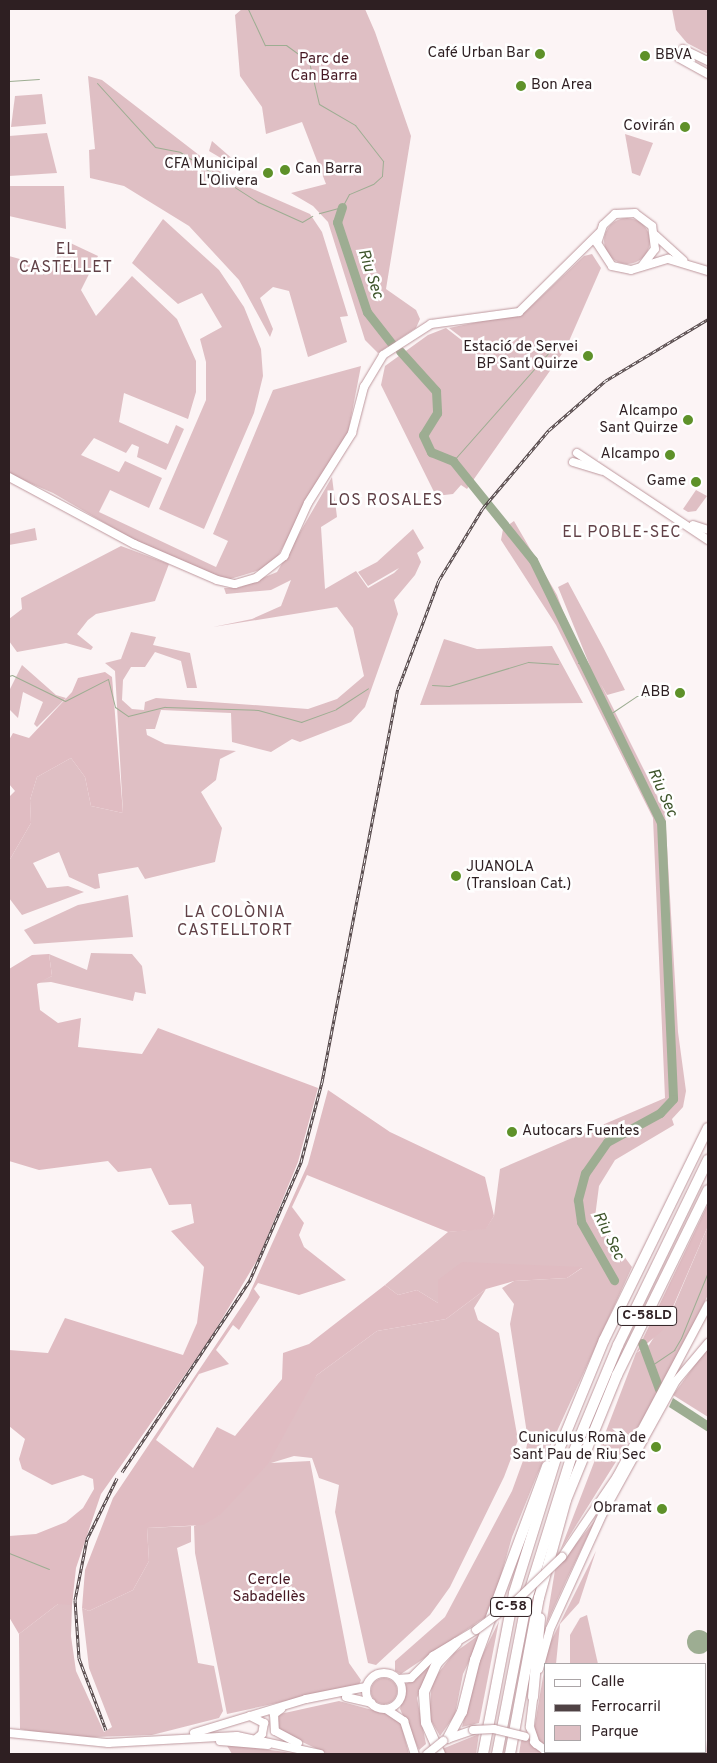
<!DOCTYPE html>
<meta charset="utf-8">
<style>
body{margin:0}
#map{position:relative;width:717px;height:1763px;overflow:hidden;background:#fcf4f5;font-family:Overpass,sans-serif}
div>[style]{position:absolute}
[style*='--x']{left:calc(var(--x)*1px);top:calc(var(--y)*1px);width:calc(var(--w)*1px);rotate:calc(var(--a)*1deg)}
.green>*{inset:0;background:#dfbfc4}
.round{border-radius:50%}
.forest>*{inset:0;background:#e0bcc2}
.water>*{inset:0;background:#9dad92}
.stream>*{height:1px;margin:-0.5px;padding:0 0.5px;transform-origin:0.5px;border-radius:0.5px;background:#9dad92}
.river>*{height:9px;margin:-4.5px;padding:0 4.5px;transform-origin:4.5px;border-radius:4.5px;background:#9dad92}
.roads{filter:drop-shadow(0 0 1px #bd979d) drop-shadow(0 0 1px #bd979d)}
.secondary>*{height:8px;margin:-4px;padding:0 4px;transform-origin:4px;border-radius:4px;background:#fff}
.secondary>.ring{margin:-4px;padding:0;box-sizing:content-box;background:none;border:8px solid #fff;border-radius:50%}
.highway>*{height:10px;margin:-5px;padding:0 5px;transform-origin:5px;border-radius:5px;background:#fff}
.rail>*{height:3px;margin-top:-1.5px;transform-origin:0;background:repeating-linear-gradient(90deg,#fff 0 4px,#4f4244 0 8px);box-sizing:border-box;border-block:1px solid #4f4244}
.bridges{filter:drop-shadow(0 0 1px #bd979d) drop-shadow(0 0 1px #bd979d)}
.secondary-bridge>*{height:8px;margin:-4px;padding:0 4px;transform-origin:4px;border-radius:4px;background:#fff}
.dots>*{width:14px;height:14px;translate:-50% -50%;box-sizing:border-box;border:2px solid #fff;border-radius:50%}
span{translate:-50% -50%;white-space:nowrap;text-align:center;line-height:1.15;-webkit-text-stroke:5px #fff;paint-order:stroke}
.shield-label span{padding:1px 4px;background:#fff;border:1px solid;border-radius:4px;-webkit-text-stroke-width:0}
.shield-label{font-size:14px;color:#2e1f22;font-weight:700}
.poi-label{font-size:15px;color:#2e1f22}
.right{translate:-100% -50%;text-align:right}
.left{translate:0 -50%;text-align:left}
.park-label{font-size:15px;color:#451722}
.neighbourhood-label{font-size:16px;color:#614147;letter-spacing:1px}
.water-label{font-size:16px;color:#3d542a;font-style:italic}
.frame{position:absolute;inset:0;border:10px solid #2e1f22;pointer-events:none}
.legend{position:absolute;left:544px;top:1663px;width:162px;height:90px;box-sizing:border-box;background:#fff;border:1px solid #aba5a7;margin:0;padding:6px 9px;list-style:none;font-size:15px;color:#2e1f22}
.legend li{display:flex;align-items:center;gap:10px;height:25px}
.legend b{width:25px;border:1px solid #aba5a7}
</style>
<div id="map">
<div class="green">
<div style="clip-path:polygon(242px 9px,365px 9px,375px 32px,411px 136px,386px 289px,416px 310px,420px 319px,416px 328px,378px 353px,365px 340px,328px 222px,313px 206px,291px 193px,326px 184px,302px 122px,266px 134px,262px 107px,240px 76px,235px 15px)"></div>
<div style="clip-path:polygon(672px 9px,708px 9px,708px 54px,687px 43px,676px 30px)"></div>
<div style="clip-path:polygon(88px 76px,102px 80px,230px 179px,310px 214px,322px 232px,348px 316px,340px 317px,347px 342px,308px 357px,289px 291px,273px 287px,260px 298px,273px 329px,270px 337px,239px 280px,189px 226px,124px 186px,90px 178px,89px 150px,95px 149px)"></div>
<div style="clip-path:polygon(42px 94px,46px 124px,11px 127px,15px 96px)"></div>
<div style="clip-path:polygon(47px 133px,57px 173px,9px 176px,9px 136px)"></div>
<div style="clip-path:polygon(625px 134px,653px 143px,640px 176px,632px 173px)"></div>
<div style="clip-path:polygon(212px 141px,235px 161px,236px 167px,209px 151px)"></div>
<div style="clip-path:polygon(9px 186px,64px 186px,66px 229px,9px 216px)"></div>
<div class="round" style="left:604px;top:218px;width:46px;height:46px"></div>
<div style="clip-path:polygon(163px 219px,219px 270px,244px 307px,261px 349px,263px 376px,254px 413px,204px 529px,159px 509px,206px 400px,206px 362px,200px 339px,222px 327px,202px 293px,178px 304px,132px 263px)"></div>
<div style="clip-path:polygon(64px 240px,98px 256px,81px 290px,96px 316px,132px 276px,177px 319px,196px 361px,196px 392px,188px 419px,124px 393px,119px 422px,168px 444px,176px 425px,184px 429px,166px 470px,137px 457px,139px 447px,132px 444px,126px 453px,94px 438px,81px 455px,119px 472px,125px 461px,162px 478px,149px 508px,110px 490px,99px 512px,216px 567px,228px 541px,213px 534px,273px 390px,361px 366px,348px 433px,275px 561px,263px 569px,227px 580px,132px 539px,53px 493px,9px 474px,9px 256px,52px 268px)"></div>
<div style="clip-path:polygon(592px 254px,601px 268px,566px 348px,467px 489px,461px 485px,453px 494px,436px 496px,381px 385px,385px 366px,428px 335px,446px 328px,473px 349px,481px 364px,474px 347px,449px 328px,525px 312px,584px 256px)"></div>
<div style="clip-path:polygon(332px 477px,337px 517px,321px 527px,325px 589px,356px 571px,368px 588px,394px 573px,399px 568px,368px 586px,358px 572px,377px 562px,413px 529px,424px 548px,417px 553px,421px 562px,415px 575px,394px 600px,398px 614px,365px 707px,351px 722px,300px 742px,292px 739px,271px 752px,232px 742px,231px 713px,161px 710px,155px 729px,146px 729px,147px 735px,165px 744px,236px 751px,220px 759px,216px 780px,201px 792px,222px 828px,215px 862px,145px 879px,138px 867px,98px 874px,100px 888px,95px 889px,69px 877px,59px 852px,33px 863px,47px 888px,68px 886px,84px 892px,22px 915px,9px 898px,9px 861px,31px 823px,30px 800px,37px 777px,71px 758px,85px 777px,91px 806px,123px 813px,115px 671px,105px 663px,121px 659px,131px 632px,156px 637px,153px 645px,190px 653px,197px 688px,187px 688px,181px 661px,155px 652px,145px 667px,131px 667px,123px 680px,122px 700px,132px 709px,144px 710px,145px 702px,156px 698px,308px 709px,337px 699px,364px 676px,353px 628px,337px 607px,213px 627px,252px 619px,281px 606px,291px 580px,271px 590px,226px 594px,224px 588px,238px 588px,277px 572px)"></div>
<div style="clip-path:polygon(696px 490px,707px 496px,696px 511px,688px 512px,683px 509px)"></div>
<div style="clip-path:polygon(514px 521px,557px 595px,563px 611px,580px 648px,590px 666px,558px 587px,568px 582px,603px 647px,625px 690px,607px 695px,601px 684px,665px 812px,678px 1032px,686px 1091px,683px 1107px,672px 1119px,674px 1125px,615px 1160px,599px 1186px,595px 1217px,632px 1267px,537px 1475px,512px 1537px,490px 1614px,401px 1674px,395px 1671px,395px 1661px,445px 1617px,512px 1491px,524px 1458px,528px 1440px,510px 1324px,514px 1304px,502px 1288px,514px 1281px,567px 1278px,582px 1268px,462px 1263px,438px 1303px,417px 1290px,398px 1295px,385px 1285px,448px 1232px,486px 1228px,494px 1216px,500px 1169px,665px 1098px,653px 818px,556px 625px,501px 540px,503px 529px)"></div>
<div style="clip-path:polygon(35px 528px,37px 540px,9px 545px,9px 534px)"></div>
<div style="clip-path:polygon(121px 546px,169px 564px,155px 601px,96px 614px,88px 620px,77px 634px,93px 647px,91px 650px,66px 643px,17px 652px,9px 641px,9px 619px,22px 609px,21px 598px)"></div>
<div style="clip-path:polygon(444px 639px,477px 649px,552px 646px,583px 703px,420px 705px)"></div>
<div style="clip-path:polygon(22px 665px,56px 695px,66px 698px,37px 727px,34px 724px,43px 702px,23px 692px,18px 718px,9px 709px,9px 691px)"></div>
<div style="clip-path:polygon(128px 895px,133px 937px,34px 944px,24px 930px,78px 905px)"></div>
<div style="clip-path:polygon(91px 953px,132px 954px,142px 966px,146px 994px,135px 992px,133px 1001px,51px 982px,37px 983px,52px 976px,49px 954px,87px 970px)"></div>
<div style="clip-path:polygon(708px 1226px,708px 1295px,659px 1393px,560px 1551px,636px 1353px,649px 1345px,674px 1306px)"></div>
<div style="clip-path:polygon(486px 1289px,474px 1308px,478px 1320px,499px 1333px,518px 1440px,504px 1477px,450px 1587px,430px 1615px,376px 1665px,368px 1663px,335px 1512px,339px 1485px,319px 1478px,312px 1458px,294px 1456px,271px 1463px,310px 1461px,349px 1663px,361px 1680px,359px 1685px,227px 1714px,195px 1553px,194px 1526px,219px 1515px,317px 1375px,377px 1331px,446px 1319px)"></div>
<div style="clip-path:polygon(708px 1347px,708px 1417px,673px 1395px)"></div>
<div style="clip-path:polygon(596px 1519px,566px 1581px,546px 1625px,555px 1570px)"></div>
<div style="clip-path:polygon(191px 1526px,191px 1542px,177px 1548px,198px 1663px,214px 1666px,223px 1711px,219px 1718px,152px 1735px,66px 1738px,20px 1729px,19px 1634px,58px 1604px,69px 1603px,72px 1605px,71px 1636px,76px 1671px,104px 1732px,112px 1727px,89px 1668px,82px 1608px,89px 1611px,133px 1590px,149px 1561px,147px 1528px)"></div>
<div style="clip-path:polygon(596px 1551px,579px 1603px,560px 1624px,556px 1664px,546px 1664px,546px 1752px,554px 1754px,519px 1754px,521px 1741px,534px 1730px,548px 1647px)"></div>
<div style="clip-path:polygon(587px 1615px,598px 1664px,570px 1664px,570px 1635px,580px 1618px)"></div>
<div style="clip-path:polygon(499px 1621px,479px 1723px,462px 1727px,478px 1664px)"></div>
<div style="clip-path:polygon(483px 1632px,463px 1674px,455px 1715px,440px 1736px,429px 1717px,432px 1681px,454px 1653px)"></div>
<div style="clip-path:polygon(432px 1662px,417px 1698px,426px 1744px,419px 1750px,400px 1709px,406px 1684px)"></div>
<div class="round" style="left:371px;top:1678px;width:26px;height:26px"></div>
<div style="clip-path:polygon(339px 1701px,391px 1715px,401px 1724px,409px 1754px,328px 1754px,283px 1733px,276px 1723px,280px 1714px)"></div>
<div style="clip-path:polygon(708px 1727px,708px 1754px,568px 1754px,706px 1752px)"></div>
<div style="clip-path:polygon(479px 1734px,476px 1754px,444px 1754px,442px 1749px)"></div>
<div style="clip-path:polygon(226px 1744px,285px 1752px,293px 1754px,232px 1754px)"></div>
</div>
<div class="forest">
<div style="clip-path:polygon(105px 672px,112px 677px,123px 813px,91px 806px,85px 777px,71px 758px,37px 777px,30px 800px,31px 823px,9px 861px,9px 797px,15px 791px,9px 784px,9px 740px,13px 733px,29px 738px,72px 692px,78px 678px)"></div>
<div style="clip-path:polygon(49px 954px,52px 976px,37px 984px,40px 1010px,58px 1023px,81px 1018px,78px 1047px,142px 1054px,158px 1028px,318px 1088px,298px 1162px,259px 1257px,210px 1339px,101px 1494px,76px 1568px,72px 1605px,58px 1604px,19px 1634px,9px 1617px,9px 1536px,36px 1534px,66px 1522px,83px 1508px,94px 1489px,93px 1479px,83px 1475px,52px 1485px,22px 1469px,19px 1459px,25px 1439px,9px 1426px,9px 1350px,48px 1353px,65px 1318px,183px 1355px,197px 1323px,204px 1267px,171px 1231px,194px 1223px,191px 1204px,169px 1205px,151px 1168px,118px 1172px,108px 1161px,39px 1170px,9px 1161px,9px 969px,32px 955px)"></div>
<div style="clip-path:polygon(328px 1090px,390px 1132px,485px 1177px,494px 1216px,486px 1229px,448px 1232px,307px 1175px,292px 1207px,304px 1223px,299px 1235px,304px 1247px,346px 1280px,299px 1295px,258px 1283px,254px 1289px,260px 1297px,239px 1330px,233px 1325px,216px 1350px,229px 1364px,199px 1374px,156px 1440px,193px 1468px,217px 1427px,235px 1436px,282px 1379px,283px 1353px,309px 1344px,385px 1285px,398px 1295px,417px 1290px,438px 1303px,438px 1280px,462px 1262px,583px 1267px,567px 1278px,514px 1281px,486px 1289px,446px 1319px,377px 1331px,317px 1375px,268px 1464px,220px 1515px,203px 1525px,147px 1528px,149px 1561px,133px 1590px,89px 1611px,82px 1608px,85px 1570px,113px 1498px,248px 1297px,308px 1164px)"></div>
<div style="clip-path:polygon(708px 1204px,708px 1226px,663px 1330px,636px 1353px)"></div>
</div>
<div class="water">
<div style="clip-path:polygon(673px 1398px,708px 1421px,708px 1432px,669px 1407px)"></div>
<div class="round" style="left:687px;top:1630px;width:24px;height:24px"></div>
</div>
<div class="stream">
<div style="--x:248;--y:9;--w:40;--a:65"></div>
<div style="--x:265;--y:45;--w:21;--a:0"></div>
<div style="--x:286;--y:45;--w:29;--a:36"></div>
<div style="--x:309;--y:62;--w:43;--a:76.6"></div>
<div style="--x:319;--y:104;--w:42;--a:30.3"></div>
<div style="--x:355;--y:125;--w:46;--a:52.1"></div>
<div style="--x:383;--y:161;--w:15;--a:94"></div>
<div style="--x:382;--y:176;--w:12;--a:138"></div>
<div style="--x:373;--y:184;--w:26;--a:157"></div>
<div style="--x:349;--y:194;--w:15;--a:118"></div>
<div style="--x:342;--y:207;--w:24;--a:165"></div>
<div style="--x:9;--y:81;--w:30;--a:-4"></div>
<div style="--x:97;--y:83;--w:86;--a:47.8"></div>
<div style="--x:155;--y:147;--w:25;--a:11"></div>
<div style="--x:180;--y:152;--w:93;--a:32.7"></div>
<div style="--x:258;--y:202;--w:48;--a:24.4"></div>
<div style="--x:302;--y:222;--w:12;--a:-31"></div>
<div style="--x:453;--y:461;--w:148;--a:-48.6"></div>
<div style="--x:578;--y:663;--w:5;--a:0"></div>
<div style="--x:12;--y:675;--w:59;--a:26.1"></div>
<div style="--x:65;--y:701;--w:48;--a:-27.1"></div>
<div style="--x:108;--y:679;--w:29;--a:76"></div>
<div style="--x:115;--y:707;--w:16;--a:35"></div>
<div style="--x:128;--y:716;--w:38;--a:-14"></div>
<div style="--x:165;--y:707;--w:93;--a:1.8"></div>
<div style="--x:258;--y:710;--w:45;--a:15.6"></div>
<div style="--x:301;--y:722;--w:37;--a:-20"></div>
<div style="--x:336;--y:709;--w:38;--a:-33"></div>
<div style="--x:9;--y:676;--w:3;--a:-18"></div>
<div style="--x:432;--y:685;--w:17;--a:3"></div>
<div style="--x:449;--y:686;--w:83;--a:-16.9"></div>
<div style="--x:528;--y:662;--w:30;--a:4"></div>
<div style="--x:610;--y:714;--w:32;--a:-34"></div>
<div style="--x:637;--y:696;--w:19;--a:0"></div>
<div style="--x:652;--y:1365;--w:27;--a:-34"></div>
<div style="--x:674;--y:1350;--w:14;--a:-60"></div>
<div style="--x:681;--y:1338;--w:71;--a:-67.8"></div>
<div style="--x:9;--y:1553;--w:43;--a:21.8"></div>
</div>
<div class="river">
<div style="--x:342;--y:207;--w:16;--a:108"></div>
<div style="--x:337;--y:222;--w:95;--a:71.6"></div>
<div style="--x:367;--y:312;--w:41;--a:52"></div>
<div style="--x:400;--y:351;--w:54;--a:48"></div>
<div style="--x:436;--y:391;--w:22;--a:87"></div>
<div style="--x:437;--y:413;--w:26;--a:122"></div>
<div style="--x:423;--y:435;--w:19;--a:65"></div>
<div style="--x:431;--y:452;--w:24;--a:22"></div>
<div style="--x:453;--y:461;--w:127;--a:51.1"></div>
<div style="--x:533;--y:560;--w:292;--a:64"></div>
<div style="--x:661;--y:822;--w:277;--a:87.5"></div>
<div style="--x:673;--y:1099;--w:19;--a:133"></div>
<div style="--x:660;--y:1113;--w:60;--a:151.3"></div>
<div style="--x:607;--y:1142;--w:38;--a:125"></div>
<div style="--x:585;--y:1173;--w:28;--a:105"></div>
<div style="--x:578;--y:1200;--w:22;--a:82"></div>
<div style="--x:581;--y:1222;--w:67;--a:60.4"></div>
<div style="--x:642;--y:1343;--w:49;--a:69.7"></div>
</div>
<div class="roads">
<div class="secondary">
<div style="--x:683;--y:49;--w:28;--a:26"></div>
<div style="--x:679;--y:58;--w:33;--a:29"></div>
<div style="--x:655;--y:235;--w:38;--a:42"></div>
<div style="--x:642;--y:266;--w:21;--a:-53"></div>
<div style="--x:655;--y:249;--w:23;--a:-97"></div>
<div style="--x:652;--y:226;--w:21;--a:-143"></div>
<div style="--x:635;--y:213;--w:20;--a:177"></div>
<div style="--x:615;--y:214;--w:16;--a:137"></div>
<div style="--x:603;--y:225;--w:19;--a:108"></div>
<div style="--x:597;--y:243;--w:27;--a:57"></div>
<div style="--x:612;--y:266;--w:19;--a:12"></div>
<div style="--x:631;--y:270;--w:39;--a:-17"></div>
<div style="--x:668;--y:259;--w:42;--a:16.7"></div>
<div style="--x:577;--y:453;--w:157;--a:33.6"></div>
<div style="--x:573;--y:462;--w:30;--a:17"></div>
<div style="--x:9;--y:477;--w:142;--a:28.2"></div>
<div style="--x:134;--y:544;--w:90;--a:23.4"></div>
<div style="--x:217;--y:580;--w:18;--a:13"></div>
<div style="--x:235;--y:584;--w:22;--a:-16"></div>
<div style="--x:256;--y:578;--w:36;--a:-38"></div>
<div style="--x:284;--y:556;--w:58;--a:-65.6"></div>
<div style="--x:308;--y:503;--w:83;--a:-57.8"></div>
<div style="--x:352;--y:433;--w:48;--a:-75.4"></div>
<div style="--x:364;--y:387;--w:37;--a:-59"></div>
<div style="--x:383;--y:355;--w:57;--a:-32.9"></div>
<div style="--x:431;--y:324;--w:89;--a:-7.8"></div>
<div style="--x:519;--y:312;--w:112;--a:-44.6"></div>
<div style="--x:693;--y:525;--w:16;--a:18"></div>
<div style="--x:562;--y:1557;--w:98;--a:-55.8"></div>
<div style="--x:617;--y:1476;--w:194;--a:-62"></div>
<div style="--x:539;--y:1669;--w:41;--a:-74.6"></div>
<div style="--x:550;--y:1629;--w:128;--a:-65.4"></div>
<div style="--x:603;--y:1513;--w:151;--a:-61.1"></div>
<div style="--x:676;--y:1381;--w:50;--a:-49.9"></div>
<div class="ring" style="left:366px;top:1673px;width:28px;height:28px"></div>
<div style="--x:398;--y:1679;--w:13;--a:-4"></div>
<div style="--x:411;--y:1678;--w:31;--a:-45"></div>
<div style="--x:433;--y:1656;--w:50;--a:-31.2"></div>
<div style="--x:534;--y:1692;--w:35;--a:97"></div>
<div style="--x:530;--y:1727;--w:18;--a:71"></div>
<div style="--x:346;--y:1697;--w:26;--a:13"></div>
<div style="--x:281;--y:1709;--w:9;--a:144"></div>
<div style="--x:274;--y:1714;--w:17;--a:87"></div>
<div style="--x:275;--y:1731;--w:26;--a:28"></div>
<div style="--x:386;--y:1709;--w:22;--a:34"></div>
<div style="--x:404;--y:1721;--w:35;--a:72"></div>
<div style="--x:250;--y:1716;--w:16;--a:27"></div>
<div style="--x:264;--y:1723;--w:11;--a:100"></div>
<div style="--x:262;--y:1734;--w:8;--a:140"></div>
<div style="--x:9;--y:1733;--w:100;--a:5.8"></div>
<div style="--x:108;--y:1743;--w:129;--a:-3.1"></div>
<div style="--x:237;--y:1736;--w:85;--a:12.2"></div>
<div style="--x:194;--y:1733;--w:117;--a:-16.9"></div>
<div style="--x:306;--y:1699;--w:61;--a:-11.3"></div>
<div style="--x:447;--y:1739;--w:28;--a:-19"></div>
<div style="--x:220;--y:1741;--w:48;--a:4.8"></div>
<div style="--x:534;--y:1742;--w:15;--a:37"></div>
</div>
<div class="highway">
<div style="--x:533;--y:1697;--w:79;--a:-84.9"></div>
<div style="--x:448;--y:1738;--w:30;--a:-62"></div>
<div style="--x:462;--y:1712;--w:54;--a:-76"></div>
<div style="--x:475;--y:1660;--w:207;--a:-69.6"></div>
<div style="--x:440;--y:1754;--w:34;--a:-114"></div>
<div style="--x:426;--y:1723;--w:31;--a:-94"></div>
<div style="--x:424;--y:1692;--w:32;--a:-66"></div>
<div style="--x:437;--y:1663;--w:28;--a:-46"></div>
<div style="--x:483;--y:1754;--w:164;--a:-79.1"></div>
<div style="--x:514;--y:1593;--w:148;--a:-72.7"></div>
<div style="--x:558;--y:1452;--w:121;--a:-67.7"></div>
<div style="--x:604;--y:1340;--w:236;--a:-63.9"></div>
<div style="--x:497;--y:1754;--w:158;--a:-79"></div>
<div style="--x:527;--y:1599;--w:148;--a:-72.7"></div>
<div style="--x:571;--y:1458;--w:122;--a:-67.4"></div>
<div style="--x:618;--y:1345;--w:206;--a:-64.1"></div>
<div style="--x:510;--y:1754;--w:159;--a:-79.5"></div>
<div style="--x:539;--y:1598;--w:102;--a:-74.6"></div>
<div style="--x:566;--y:1500;--w:135;--a:-67.8"></div>
<div style="--x:617;--y:1375;--w:206;--a:-63.8"></div>
</div>
</div>
<div class="rail">
<div style="--x:122;--y:1472;--w:231;--a:-56.3"></div>
<div style="--x:250;--y:1280;--w:129;--a:-66.6"></div>
<div style="--x:301;--y:1162;--w:83;--a:-75.3"></div>
<div style="--x:322;--y:1082;--w:400;--a:-79.1"></div>
<div style="--x:398;--y:689;--w:116;--a:-69.4"></div>
<div style="--x:439;--y:580;--w:84;--a:-58.6"></div>
<div style="--x:483;--y:508;--w:102;--a:-49.8"></div>
<div style="--x:549;--y:430;--w:74;--a:-41.2"></div>
<div style="--x:605;--y:381;--w:120;--a:-31"></div>
<div style="--x:106;--y:1730;--w:77;--a:-110.6"></div>
<div style="--x:79;--y:1658;--w:58;--a:-93.9"></div>
<div style="--x:75;--y:1600;--w:62;--a:-78.9"></div>
<div style="--x:87;--y:1539;--w:68;--a:-63.8"></div>
</div>
<div class="bridges">
<div class="secondary-bridge">
<div style="--x:476;--y:1630;--w:52;--a:-36.4"></div>
<div style="--x:518;--y:1599;--w:61;--a:-43.7"></div>
<div style="--x:473;--y:1730;--w:21;--a:-3"></div>
<div style="--x:494;--y:1729;--w:32;--a:14"></div>
<div style="--x:427;--y:1754;--w:21;--a:-39"></div>
</div>
</div>
<div class="dots">
<div style="left:540px;top:54px;background:#5e9129"></div>
<div style="left:645px;top:56px;background:#5e9129"></div>
<div style="left:521px;top:86px;background:#5e9129"></div>
<div style="left:685px;top:127px;background:#5e9129"></div>
<div style="left:285px;top:170px;background:#5e9129"></div>
<div style="left:268px;top:173px;background:#5e9129"></div>
<div style="left:588px;top:356px;background:#5e9129"></div>
<div style="left:688px;top:420px;background:#5e9129"></div>
<div style="left:670px;top:455px;background:#5e9129"></div>
<div style="left:696px;top:482px;background:#5e9129"></div>
<div style="left:680px;top:693px;background:#5e9129"></div>
<div style="left:456px;top:876px;background:#5e9129"></div>
<div style="left:512px;top:1132px;background:#5e9129"></div>
<div style="left:656px;top:1447px;background:#5e9129"></div>
<div style="left:662px;top:1509px;background:#5e9129"></div>
</div>
<div class="shield-label">
<span style="left:647px;top:1316px">C-58LD</span>
<span style="left:511px;top:1607px">C-58</span>
</div>
<div class="poi-label">
<span class="right" style="left:530px;top:54px">Café Urban Bar</span>
<span class="left" style="left:655px;top:56px">BBVA</span>
<span class="left" style="left:531px;top:86px">Bon Area</span>
<span class="right" style="left:675px;top:127px">Covirán</span>
<span class="right" style="left:258px;top:173px">CFA Municipal<br>L'Olivera</span>
<span class="left" style="left:295px;top:170px">Can Barra</span>
<span class="right" style="left:578px;top:356px">Estació de Servei<br>BP Sant Quirze</span>
<span class="right" style="left:678px;top:420px">Alcampo<br>Sant Quirze</span>
<span class="right" style="left:660px;top:455px">Alcampo</span>
<span class="right" style="left:686px;top:482px">Game</span>
<span class="right" style="left:670px;top:693px">ABB</span>
<span class="left" style="left:466px;top:876px">JUANOLA<br>(Transloan Cat.)</span>
<span class="left" style="left:522px;top:1132px">Autocars Fuentes</span>
<span class="right" style="left:646px;top:1447px">Cuniculus Romà de<br>Sant Pau de Riu Sec</span>
<span class="right" style="left:652px;top:1509px">Obramat</span>
</div>
<div class="park-label">
<span style="left:324px;top:68px">Parc de<br>Can Barra</span>
<span style="left:269px;top:1589px">Cercle<br>Sabadellès</span>
</div>
<div class="neighbourhood-label">
<span style="left:66px;top:259px">EL<br>CASTELLET</span>
<span style="left:386px;top:501px">LOS ROSALES</span>
<span style="left:622px;top:533px">EL POBLE-SEC</span>
<span style="left:235px;top:922px">LA COLÒNIA<br>CASTELLTORT</span>
</div>
<div class="water-label">
<span style="left:370px;top:274px;rotate:72deg">Riu Sec</span>
<span style="left:662px;top:793px;rotate:66deg">Riu Sec</span>
<span style="left:608px;top:1236px;rotate:64deg">Riu Sec</span>
</div>
<div class="frame"></div>
<ul class="legend">
<li><b style="height:6px;background:#fff"></b>Calle</li>
<li><b style="height:6px;background:#4f4244"></b>Ferrocarril</li>
<li><b style="height:14px;background:#dfbfc4"></b>Parque</li>
</ul>
</div>
